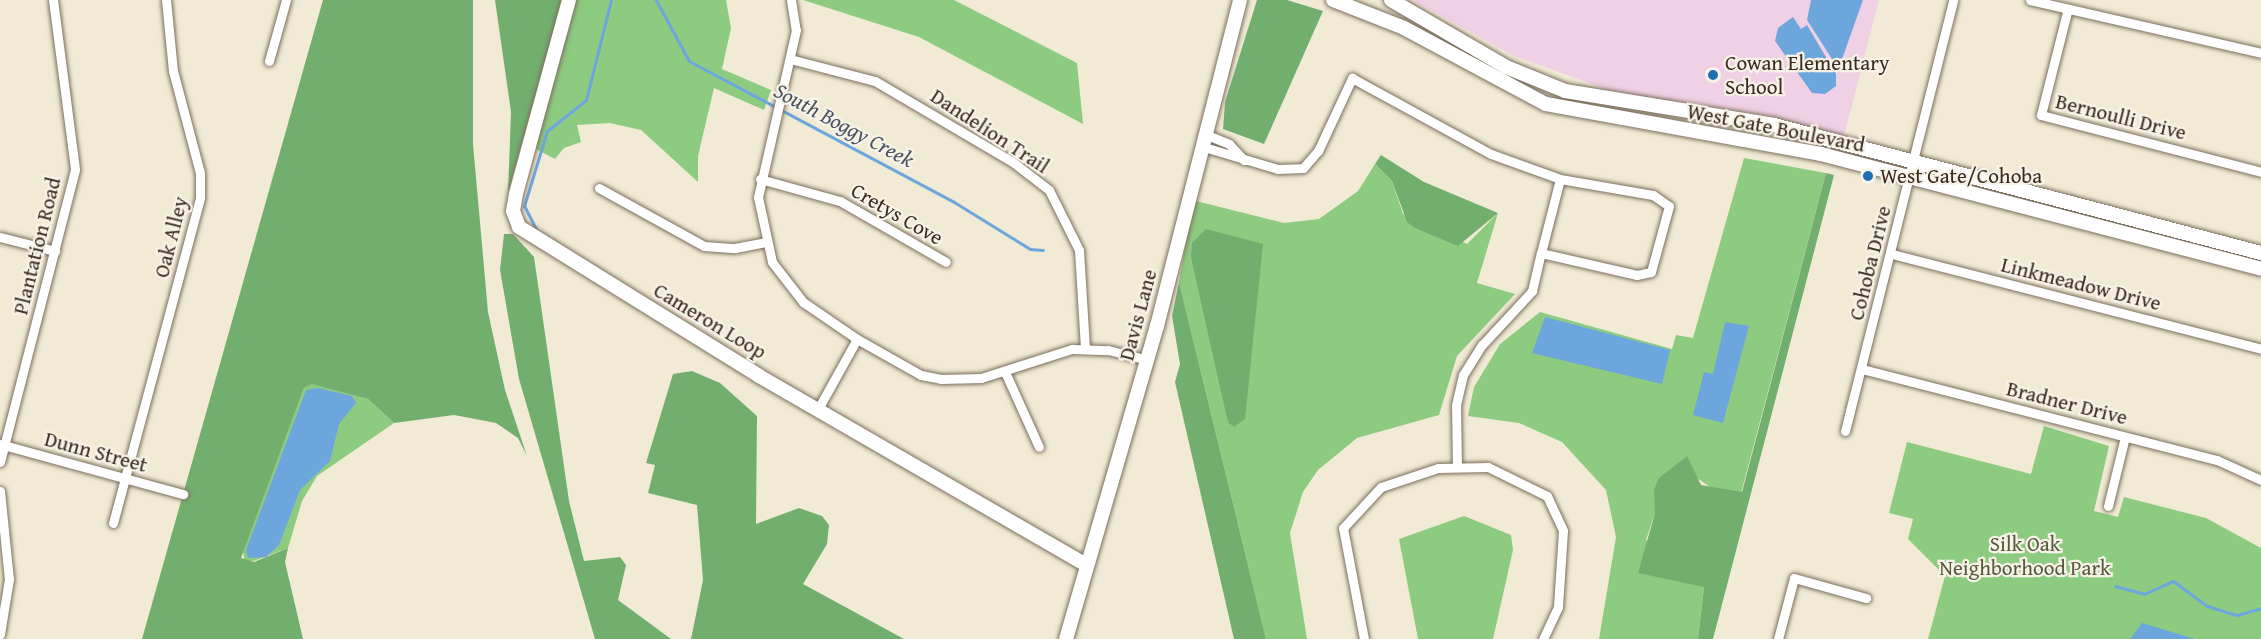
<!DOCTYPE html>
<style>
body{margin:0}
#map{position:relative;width:2261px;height:639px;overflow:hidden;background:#f1ebd5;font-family:"Gentium Book Plus",serif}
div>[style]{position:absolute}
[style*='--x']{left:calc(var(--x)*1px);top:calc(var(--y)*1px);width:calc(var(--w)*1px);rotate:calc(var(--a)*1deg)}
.built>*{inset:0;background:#f0d0e4}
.green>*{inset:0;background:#8dcb81}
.forest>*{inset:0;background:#72af6f}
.water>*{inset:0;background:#6da6dd}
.stream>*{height:3px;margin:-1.5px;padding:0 1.5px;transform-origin:1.5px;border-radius:1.5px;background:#6da6dd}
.roads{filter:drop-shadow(0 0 2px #7b6e5e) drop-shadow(0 0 2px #7b6e5e)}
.street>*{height:9px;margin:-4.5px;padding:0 4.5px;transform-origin:4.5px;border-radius:4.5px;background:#fff}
.secondary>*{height:14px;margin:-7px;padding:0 7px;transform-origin:7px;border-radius:7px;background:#fff}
.dots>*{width:16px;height:16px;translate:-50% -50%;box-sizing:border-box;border:3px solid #f7f3e8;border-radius:50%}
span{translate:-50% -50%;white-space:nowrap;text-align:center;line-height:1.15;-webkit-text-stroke:4.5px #f7f3e8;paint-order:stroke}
.poi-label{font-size:21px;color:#3b2a1e}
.left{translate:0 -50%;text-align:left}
.street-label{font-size:21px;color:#3b2a1e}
.park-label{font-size:21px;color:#545a3c}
.water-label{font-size:22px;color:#4c5561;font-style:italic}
</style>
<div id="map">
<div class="built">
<div style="clip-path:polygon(1413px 0,1879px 0,1844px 136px,1773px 116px,1617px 93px,1514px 56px)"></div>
</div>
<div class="green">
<div style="clip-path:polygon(574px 0,726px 0,731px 28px,722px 69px,771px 90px,764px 110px,714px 88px,698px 156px,698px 182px,641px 130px,610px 123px,577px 125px,581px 142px,564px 148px,555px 159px,534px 148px)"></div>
<div style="clip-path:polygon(803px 0,954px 0,1077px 63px,1083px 124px,919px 37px)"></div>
<div style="clip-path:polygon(1744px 158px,1826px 173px,1741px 493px,1713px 489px,1694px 476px,1655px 490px,1655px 513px,1646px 540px,1704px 587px,1698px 639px,1599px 639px,1616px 537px,1606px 490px,1562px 442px,1519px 423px,1468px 416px,1474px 387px,1500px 344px,1540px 312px,1672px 349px,1676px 335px,1693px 338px)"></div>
<div style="clip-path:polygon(evenodd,1375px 164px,1392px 181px,1403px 214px,1467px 244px,1498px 213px,1477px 283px,1515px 294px,1457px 356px,1439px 415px,1357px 438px,1318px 470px,1303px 492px,1290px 533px,1307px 639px,1266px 639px,1179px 282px,1188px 232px,1196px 201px,1284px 223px,1319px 219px,1358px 191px,1375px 164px,1192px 243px,1234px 427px,1228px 423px,1192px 243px)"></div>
<div style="clip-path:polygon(313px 383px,368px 399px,394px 423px,317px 476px,302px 501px,288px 548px,245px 564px,243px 551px,304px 388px)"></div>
<div style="clip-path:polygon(2044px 426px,2109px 446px,2094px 511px,2118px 517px,2124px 497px,2206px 518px,2261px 548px,2261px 639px,1928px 639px,1945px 576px,1908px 539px,1913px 519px,1889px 513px,1907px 442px,2031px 474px)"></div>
<div style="clip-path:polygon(1464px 516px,1511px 535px,1513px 550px,1493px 639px,1418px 639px,1399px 539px)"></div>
</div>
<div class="forest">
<div style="clip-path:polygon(323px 0,473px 0,473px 144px,488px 312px,505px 390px,527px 456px,518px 438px,496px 423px,454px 415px,394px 423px,368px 399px,312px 384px,304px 388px,241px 558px,254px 562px,288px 548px,285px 562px,303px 639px,142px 639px)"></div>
<div style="clip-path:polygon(495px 0,562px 0,508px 193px,511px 112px)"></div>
<div style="clip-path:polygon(1257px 0,1287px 0,1323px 11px,1264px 144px,1223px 129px,1225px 102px)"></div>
<div style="clip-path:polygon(1381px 155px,1424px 182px,1498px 213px,1458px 246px,1415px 228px,1407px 222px,1392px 181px,1375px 164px)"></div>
<div style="clip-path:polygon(1826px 173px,1834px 175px,1713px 639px,1698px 639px,1704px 587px,1638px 573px,1655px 513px,1654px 490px,1659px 478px,1687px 456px,1701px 485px,1742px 492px)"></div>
<div style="clip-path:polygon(1206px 229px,1263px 244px,1245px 419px,1234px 427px,1228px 423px,1191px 257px,1192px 243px)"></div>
<div style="clip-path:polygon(504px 234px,513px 234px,534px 257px,569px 501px,584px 561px,620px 557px,626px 565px,618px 600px,671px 639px,595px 639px,519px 379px,500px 270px)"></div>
<div style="clip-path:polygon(1179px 282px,1266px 639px,1234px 639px,1175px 382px,1180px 364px,1172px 316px)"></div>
<div style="clip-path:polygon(692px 371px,720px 383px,757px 416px,756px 524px,799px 508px,822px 516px,829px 525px,827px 544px,803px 584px,904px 639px,691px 639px,703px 580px,697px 505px,648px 493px,655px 465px,646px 463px,673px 374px)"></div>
</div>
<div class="water">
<div style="clip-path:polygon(1811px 0,1863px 0,1841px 62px,1832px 59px,1807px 20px)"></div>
<div style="clip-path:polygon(1793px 17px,1801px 29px,1807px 25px,1836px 74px,1836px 86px,1825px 94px,1812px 93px,1775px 41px,1778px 28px)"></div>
<div style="clip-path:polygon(1545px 317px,1670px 350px,1662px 384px,1532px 353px)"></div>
<div style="clip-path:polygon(1725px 322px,1749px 326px,1723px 423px,1693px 415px,1704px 372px,1713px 374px)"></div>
<div style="clip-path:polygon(318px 388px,352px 396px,356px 403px,339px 424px,330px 461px,300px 490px,279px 545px,266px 557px,248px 558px,246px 550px,306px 390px)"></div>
<div style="clip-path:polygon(2142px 623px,2195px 639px,2130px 639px)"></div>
</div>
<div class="stream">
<div style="--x:656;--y:0;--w:69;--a:61.6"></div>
<div style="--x:689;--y:61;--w:300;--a:28"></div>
<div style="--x:954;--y:202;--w:89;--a:31.7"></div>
<div style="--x:1030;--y:249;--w:13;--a:4"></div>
<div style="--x:537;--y:231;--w:28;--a:-117"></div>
<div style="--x:524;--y:206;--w:78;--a:-73"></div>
<div style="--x:547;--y:131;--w:50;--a:-38.5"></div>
<div style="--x:586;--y:100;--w:103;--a:-76"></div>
<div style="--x:2115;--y:586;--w:30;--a:15"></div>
<div style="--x:2144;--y:594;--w:32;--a:-24"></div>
<div style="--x:2173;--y:581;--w:42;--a:36.3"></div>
<div style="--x:2207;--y:606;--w:31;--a:17"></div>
<div style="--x:2237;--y:615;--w:25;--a:-16"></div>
</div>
<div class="roads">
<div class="street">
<div style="--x:791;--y:0;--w:30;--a:81"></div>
<div style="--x:796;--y:30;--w:171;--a:102.8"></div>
<div style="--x:758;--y:197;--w:66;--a:77.8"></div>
<div style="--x:772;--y:262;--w:51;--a:52.2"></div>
<div style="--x:803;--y:302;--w:65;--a:34.4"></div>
<div style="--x:857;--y:339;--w:73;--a:29.4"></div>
<div style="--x:921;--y:375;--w:20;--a:11"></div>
<div style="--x:941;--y:379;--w:40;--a:-1.4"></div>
<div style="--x:981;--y:378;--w:96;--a:-17.7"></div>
<div style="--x:1072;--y:349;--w:36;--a:2"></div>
<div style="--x:1108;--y:350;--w:41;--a:14"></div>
<div style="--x:2030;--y:0;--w:237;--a:12.9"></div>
<div style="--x:2067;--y:12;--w:106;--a:104.2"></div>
<div style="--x:2041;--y:115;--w:227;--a:14.5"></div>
<div style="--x:790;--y:59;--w:88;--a:14.5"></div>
<div style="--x:875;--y:81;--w:161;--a:30.5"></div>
<div style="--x:1014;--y:163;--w:44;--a:37.6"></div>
<div style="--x:1049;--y:190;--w:67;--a:63.4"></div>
<div style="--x:1079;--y:250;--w:98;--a:86.5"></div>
<div style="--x:269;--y:61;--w:63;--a:-74.4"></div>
<div style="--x:1207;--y:135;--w:24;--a:22"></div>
<div style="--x:1229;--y:144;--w:22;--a:47"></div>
<div style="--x:1204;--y:147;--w:77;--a:16.6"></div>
<div style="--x:1278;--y:169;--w:25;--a:-2"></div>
<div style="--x:1303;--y:168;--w:23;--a:-49"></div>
<div style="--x:1318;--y:151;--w:81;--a:-65"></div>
<div style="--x:1352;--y:78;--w:158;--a:28.7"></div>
<div style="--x:1491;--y:154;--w:73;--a:19.9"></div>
<div style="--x:760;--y:179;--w:83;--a:15.4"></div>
<div style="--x:840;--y:201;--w:122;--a:29.9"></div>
<div style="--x:599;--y:188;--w:120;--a:28.9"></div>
<div style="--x:704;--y:246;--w:31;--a:4"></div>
<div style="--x:735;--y:248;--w:31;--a:-11"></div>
<div style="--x:0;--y:237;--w:57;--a:14.3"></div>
<div style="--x:1892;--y:254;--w:381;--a:14.4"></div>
<div style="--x:1862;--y:369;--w:366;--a:14.4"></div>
<div style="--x:2217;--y:460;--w:48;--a:24.4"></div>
<div style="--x:1005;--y:372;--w:82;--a:65.6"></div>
<div style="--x:818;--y:409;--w:80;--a:-60.9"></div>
<div style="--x:1845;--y:431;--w:444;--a:-75.9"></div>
<div style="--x:0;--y:444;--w:190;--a:15.3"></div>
<div style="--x:0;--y:462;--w:302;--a:-75.6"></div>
<div style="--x:75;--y:169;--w:170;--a:-97.4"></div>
<div style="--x:1457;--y:467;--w:62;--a:-90.9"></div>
<div style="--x:1456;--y:405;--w:31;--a:-77"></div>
<div style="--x:1463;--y:375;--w:36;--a:-58"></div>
<div style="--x:1482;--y:345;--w:74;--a:-47.2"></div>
<div style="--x:1532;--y:291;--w:39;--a:-77"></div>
<div style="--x:1541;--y:253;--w:76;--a:-75.6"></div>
<div style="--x:1560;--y:179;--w:94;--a:9.8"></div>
<div style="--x:1653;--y:195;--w:19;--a:35"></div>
<div style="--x:1669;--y:206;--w:68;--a:105.3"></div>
<div style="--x:1651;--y:272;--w:14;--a:168"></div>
<div style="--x:1637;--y:275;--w:98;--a:-167.1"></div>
<div style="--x:0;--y:491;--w:88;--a:84.2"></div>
<div style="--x:9;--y:579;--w:56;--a:99.3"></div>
<div style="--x:2108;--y:506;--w:71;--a:-76.2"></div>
<div style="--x:113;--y:523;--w:336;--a:-75"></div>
<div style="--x:200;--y:198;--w:25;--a:-90"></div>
<div style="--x:200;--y:173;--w:106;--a:-104.8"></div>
<div style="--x:173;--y:71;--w:71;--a:-95.6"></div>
<div style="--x:1364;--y:639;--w:113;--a:-100.7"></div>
<div style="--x:1343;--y:528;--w:56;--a:-47.2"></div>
<div style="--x:1381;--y:487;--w:60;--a:-18.4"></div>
<div style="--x:1438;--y:468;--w:50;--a:-1.1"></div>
<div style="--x:1488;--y:467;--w:66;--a:26.2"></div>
<div style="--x:1547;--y:496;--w:38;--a:65"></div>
<div style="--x:1563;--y:531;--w:76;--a:93.8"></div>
<div style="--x:1558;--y:607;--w:35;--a:115"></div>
<div style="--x:1778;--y:639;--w:63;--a:-75.3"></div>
<div style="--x:1794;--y:578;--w:75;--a:15.5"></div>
</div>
<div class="secondary">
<div style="--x:569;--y:0;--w:201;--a:105.3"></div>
<div style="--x:516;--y:194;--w:17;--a:100"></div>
<div style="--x:513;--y:211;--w:17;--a:69"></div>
<div style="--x:519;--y:227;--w:282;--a:31.8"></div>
<div style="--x:759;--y:376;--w:378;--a:30"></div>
<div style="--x:1333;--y:0;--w:76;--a:21.5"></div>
<div style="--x:1404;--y:28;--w:161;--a:28.2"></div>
<div style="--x:1546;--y:104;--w:280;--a:10.3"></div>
<div style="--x:1821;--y:154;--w:455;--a:14.6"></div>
<div style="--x:1391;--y:0;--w:133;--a:30.2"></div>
<div style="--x:1506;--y:67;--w:64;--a:22.1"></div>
<div style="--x:1565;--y:91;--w:212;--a:9.2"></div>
<div style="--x:1774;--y:125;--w:504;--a:14.73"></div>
<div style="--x:1066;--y:639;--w:326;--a:-73.8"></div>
<div style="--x:1157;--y:326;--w:336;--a:-75.7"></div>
</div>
</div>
<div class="dots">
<div style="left:1713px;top:75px;background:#1f6fb2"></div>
<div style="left:1868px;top:176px;background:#1f6fb2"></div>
</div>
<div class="poi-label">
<span class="left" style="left:1725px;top:75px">Cowan Elementary<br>School</span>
<span class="left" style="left:1880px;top:176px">West Gate/Cohoba</span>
</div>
<div class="street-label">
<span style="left:2121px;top:117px;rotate:14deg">Bernoulli Drive</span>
<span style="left:1776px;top:128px;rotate:11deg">West Gate Boulevard</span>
<span style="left:990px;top:131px;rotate:33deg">Dandelion Trail</span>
<span style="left:897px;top:214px;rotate:30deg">Cretys Cove</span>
<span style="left:171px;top:237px;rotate:-76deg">Oak Alley</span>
<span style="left:37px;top:246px;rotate:-76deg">Plantation Road</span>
<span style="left:1870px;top:263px;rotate:-76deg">Cohoba Drive</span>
<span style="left:2081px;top:284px;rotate:14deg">Linkmeadow Drive</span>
<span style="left:1138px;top:315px;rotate:-75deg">Davis Lane</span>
<span style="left:710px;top:321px;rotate:31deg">Cameron Loop</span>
<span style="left:2067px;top:403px;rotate:14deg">Bradner Drive</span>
<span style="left:96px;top:452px;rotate:15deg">Dunn Street</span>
</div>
<div class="park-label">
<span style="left:2025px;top:556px">Silk Oak<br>Neighborhood Park</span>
</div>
<div class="water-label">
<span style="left:844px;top:125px;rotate:28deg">South Boggy Creek</span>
</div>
</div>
